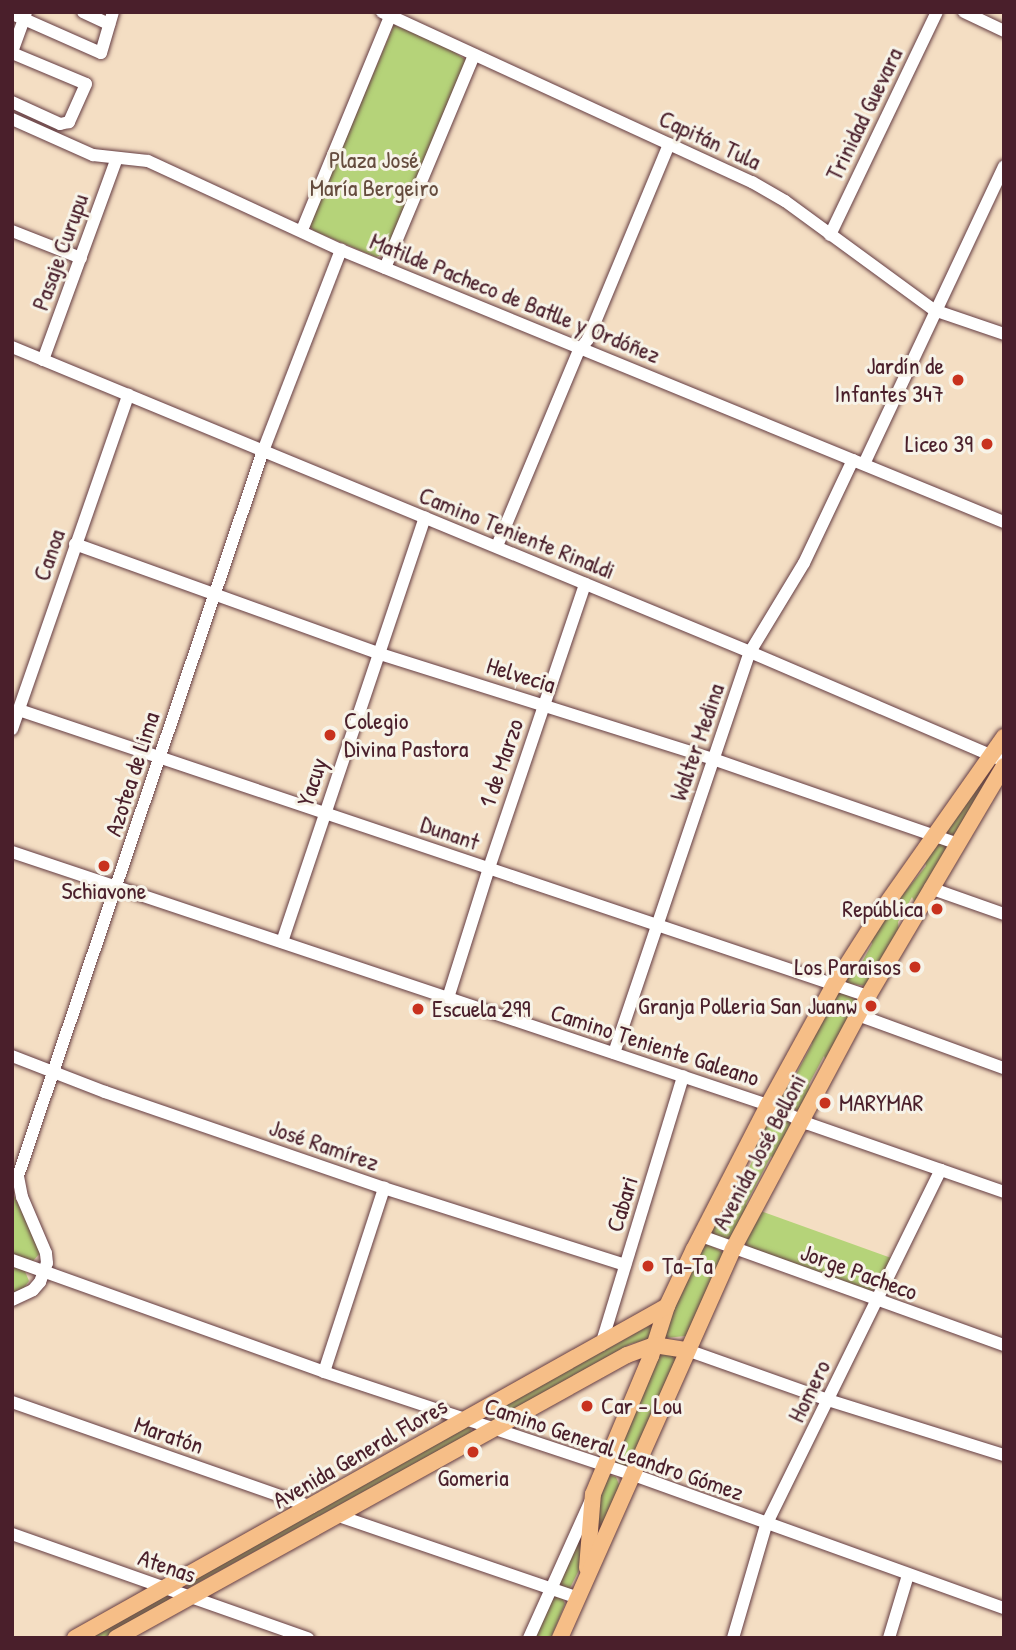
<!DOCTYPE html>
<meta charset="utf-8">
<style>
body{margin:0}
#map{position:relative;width:1016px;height:1650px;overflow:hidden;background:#f4dec3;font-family:"Patrick Hand",sans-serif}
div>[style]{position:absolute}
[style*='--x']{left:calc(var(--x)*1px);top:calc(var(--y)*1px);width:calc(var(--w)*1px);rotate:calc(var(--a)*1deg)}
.green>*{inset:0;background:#b5d379}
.roads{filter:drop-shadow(0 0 2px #643c42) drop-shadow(0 0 2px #643c42)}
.minor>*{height:12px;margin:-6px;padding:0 6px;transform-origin:6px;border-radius:6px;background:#fff}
.major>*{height:16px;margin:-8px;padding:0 8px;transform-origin:8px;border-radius:8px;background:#f6be87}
.dots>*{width:19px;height:19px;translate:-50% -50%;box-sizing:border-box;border:4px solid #f7f3e8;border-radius:50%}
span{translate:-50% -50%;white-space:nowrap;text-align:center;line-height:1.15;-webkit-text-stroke:6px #f7f3e8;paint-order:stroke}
.street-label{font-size:24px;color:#4a1f2b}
.park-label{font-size:24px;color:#654c3e}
.poi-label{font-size:24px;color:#4a1f2b}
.right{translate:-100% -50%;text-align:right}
.left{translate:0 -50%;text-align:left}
.frame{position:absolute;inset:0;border:14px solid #4a1f2b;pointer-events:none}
</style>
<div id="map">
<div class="green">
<div style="clip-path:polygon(394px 25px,448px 48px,466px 60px,385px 254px,376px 257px,314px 231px,309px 225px)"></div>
<div style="clip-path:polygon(991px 763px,999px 770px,955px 836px,944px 833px)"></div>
<div style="clip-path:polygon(934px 841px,949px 847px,916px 905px,912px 897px,898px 922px,899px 931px,867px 986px,845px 983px,854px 961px,858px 969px,872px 944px,870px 935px,926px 866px,924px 856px)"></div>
<div style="clip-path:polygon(838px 991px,859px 1001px,828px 1065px,824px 1056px,809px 1084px,812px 1095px,799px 1111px,782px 1105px,778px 1102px,788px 1076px,791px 1084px,812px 1044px,809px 1037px)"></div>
<div style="clip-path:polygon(770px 1113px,793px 1120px,775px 1162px,771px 1156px,746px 1204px,750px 1211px,732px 1242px,709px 1234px,728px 1194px,732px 1201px,757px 1152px,755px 1144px)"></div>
<div style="clip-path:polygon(12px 1192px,40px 1248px,40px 1253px,33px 1261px,12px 1255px)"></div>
<div style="clip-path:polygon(758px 1210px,894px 1259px,876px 1290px,870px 1291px,750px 1248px,744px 1243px)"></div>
<div style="clip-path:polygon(706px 1243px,724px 1253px,686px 1336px,665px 1338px,663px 1336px,699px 1248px)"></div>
<div style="clip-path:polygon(12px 1265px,24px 1269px,29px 1281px,24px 1288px,12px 1294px)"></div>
<div style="clip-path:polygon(654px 1323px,650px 1339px,630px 1344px,494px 1420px,490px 1419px,492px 1413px)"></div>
<div style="clip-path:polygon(658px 1352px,677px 1356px,628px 1467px,613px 1463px)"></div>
<div style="clip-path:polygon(469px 1426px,472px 1432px,188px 1588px,187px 1583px)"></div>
<div style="clip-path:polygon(609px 1475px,616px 1477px,620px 1487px,596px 1539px,593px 1508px)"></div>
<div style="clip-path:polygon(582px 1523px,585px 1558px,569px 1590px,556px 1586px)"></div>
<div style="clip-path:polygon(164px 1594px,170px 1595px,168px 1601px,103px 1638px,86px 1638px)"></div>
<div style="clip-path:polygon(552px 1595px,562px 1597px,565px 1604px,551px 1638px,533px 1638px)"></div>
</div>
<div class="roads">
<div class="minor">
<div style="--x:26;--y:12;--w:7;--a:106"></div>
<div style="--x:24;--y:19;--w:84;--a:23.8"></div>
<div style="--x:101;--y:53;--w:43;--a:-73.7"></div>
<div style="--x:83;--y:12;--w:29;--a:25"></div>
<div style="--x:382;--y:12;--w:407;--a:24.7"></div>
<div style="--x:752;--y:182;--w:38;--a:30"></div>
<div style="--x:785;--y:201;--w:185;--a:36.2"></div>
<div style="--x:934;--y:310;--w:74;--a:18.9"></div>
<div style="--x:964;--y:12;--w:44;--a:25.4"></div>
<div style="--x:12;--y:14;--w:13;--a:23"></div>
<div style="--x:24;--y:19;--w:35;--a:110"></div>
<div style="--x:12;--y:53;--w:80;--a:22.7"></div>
<div style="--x:86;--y:84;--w:42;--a:114.1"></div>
<div style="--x:69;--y:122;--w:9;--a:167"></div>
<div style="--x:60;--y:124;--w:53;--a:-155.4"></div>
<div style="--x:12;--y:119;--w:89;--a:24"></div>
<div style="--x:93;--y:155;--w:55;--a:6.2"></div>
<div style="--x:148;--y:161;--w:213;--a:24.8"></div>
<div style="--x:341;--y:250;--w:717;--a:22.31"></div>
<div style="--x:302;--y:230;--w:231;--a:-67.6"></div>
<div style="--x:12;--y:231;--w:74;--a:21.4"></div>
<div style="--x:830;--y:235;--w:247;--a:-64.4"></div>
<div style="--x:385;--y:268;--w:231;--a:-67.3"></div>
<div style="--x:12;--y:347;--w:799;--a:22.45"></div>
<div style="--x:750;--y:652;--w:269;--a:23.2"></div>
<div style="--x:43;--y:360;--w:215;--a:-69.9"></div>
<div style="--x:864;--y:464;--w:329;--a:-64.8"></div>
<div style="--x:75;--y:544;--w:321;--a:19.8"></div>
<div style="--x:377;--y:653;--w:352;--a:17.5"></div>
<div style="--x:713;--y:759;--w:257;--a:19.1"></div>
<div style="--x:497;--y:546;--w:210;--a:-67.3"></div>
<div style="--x:578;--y:352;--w:16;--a:-52"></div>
<div style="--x:588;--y:339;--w:211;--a:-67.4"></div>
<div style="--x:19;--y:710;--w:896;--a:18.62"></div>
<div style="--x:12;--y:729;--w:354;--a:-70.8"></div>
<div style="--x:12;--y:852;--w:797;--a:18.5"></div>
<div style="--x:768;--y:1105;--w:45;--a:24.9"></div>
<div style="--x:809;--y:1124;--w:207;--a:19.2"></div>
<div style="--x:930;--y:888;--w:78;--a:19.4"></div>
<div style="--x:282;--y:942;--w:448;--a:-71.4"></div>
<div style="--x:448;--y:998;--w:136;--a:-72.5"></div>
<div style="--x:489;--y:868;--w:300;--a:-71.3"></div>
<div style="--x:858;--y:1015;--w:155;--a:20"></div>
<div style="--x:614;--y:1053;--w:423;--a:-71.3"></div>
<div style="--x:750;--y:652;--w:104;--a:-58.8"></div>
<div style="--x:804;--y:563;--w:114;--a:-64.6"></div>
<div style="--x:12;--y:1056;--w:100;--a:21.2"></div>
<div style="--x:105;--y:1092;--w:295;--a:19"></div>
<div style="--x:384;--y:1188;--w:253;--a:17.7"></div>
<div style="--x:701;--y:1236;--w:322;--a:19.8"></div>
<div style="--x:12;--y:1260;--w:331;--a:19.7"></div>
<div style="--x:324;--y:1372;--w:327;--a:18.4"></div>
<div style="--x:634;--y:1475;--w:393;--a:19.8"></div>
<div style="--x:12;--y:1300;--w:23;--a:-25"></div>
<div style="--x:33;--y:1290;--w:11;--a:-49"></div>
<div style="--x:40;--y:1282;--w:20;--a:-70"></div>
<div style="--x:47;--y:1263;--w:10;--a:-96"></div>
<div style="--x:46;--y:1253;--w:61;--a:-113.2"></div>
<div style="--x:22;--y:1197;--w:21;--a:-101"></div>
<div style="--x:18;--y:1176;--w:765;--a:-71.33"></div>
<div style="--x:263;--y:451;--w:216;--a:-68.8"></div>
<div style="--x:601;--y:1345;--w:281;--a:-73"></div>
<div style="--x:687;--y:1350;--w:150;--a:19.5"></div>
<div style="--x:828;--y:1400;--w:184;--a:17.4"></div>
<div style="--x:324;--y:1372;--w:194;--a:-71.9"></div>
<div style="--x:12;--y:1402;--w:318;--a:19.3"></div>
<div style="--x:339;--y:1516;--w:250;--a:18.9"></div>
<div style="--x:12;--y:1534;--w:314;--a:19.4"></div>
<div style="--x:529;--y:1638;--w:154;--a:-65.8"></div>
<div style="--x:733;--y:1638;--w:118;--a:-73.7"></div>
<div style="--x:766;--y:1525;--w:396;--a:-63.8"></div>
<div style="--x:889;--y:1638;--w:66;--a:-73.2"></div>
</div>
<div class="major">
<div style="--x:587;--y:1568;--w:74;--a:-85.4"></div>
<div style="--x:593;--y:1494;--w:150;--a:-67.2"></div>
<div style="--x:651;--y:1356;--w:52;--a:-72.3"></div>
<div style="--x:667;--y:1306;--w:63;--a:-64.7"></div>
<div style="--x:694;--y:1249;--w:162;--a:-62.8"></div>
<div style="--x:768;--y:1105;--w:137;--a:-61.2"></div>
<div style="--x:834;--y:985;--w:89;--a:-57.4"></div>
<div style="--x:882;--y:910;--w:212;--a:-54.8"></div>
<div style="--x:75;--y:1638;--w:679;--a:-29.28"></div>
<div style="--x:116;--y:1638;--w:584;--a:-28.98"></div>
<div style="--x:627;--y:1355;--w:29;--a:-20"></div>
<div style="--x:654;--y:1345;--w:33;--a:9"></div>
<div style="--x:560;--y:1638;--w:426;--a:-66"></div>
<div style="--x:733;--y:1249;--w:287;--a:-61.9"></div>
<div style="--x:868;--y:996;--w:267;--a:-59.4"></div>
</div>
</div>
<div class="dots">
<div style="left:958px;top:380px;background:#c8321e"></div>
<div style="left:987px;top:444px;background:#c8321e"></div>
<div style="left:330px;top:735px;background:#c8321e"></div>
<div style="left:104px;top:866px;background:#c8321e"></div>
<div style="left:937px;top:909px;background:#c8321e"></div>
<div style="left:915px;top:967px;background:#c8321e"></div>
<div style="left:871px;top:1006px;background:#c8321e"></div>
<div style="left:418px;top:1009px;background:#c8321e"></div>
<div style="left:825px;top:1103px;background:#c8321e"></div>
<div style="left:648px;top:1266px;background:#c8321e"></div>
<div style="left:587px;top:1406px;background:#c8321e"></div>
<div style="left:473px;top:1452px;background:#c8321e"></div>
</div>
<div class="street-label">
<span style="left:864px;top:114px;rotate:-64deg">Trinidad Guevara</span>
<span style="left:710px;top:140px;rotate:25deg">Capitán Tula</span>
<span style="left:60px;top:252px;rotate:-70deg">Pasaje Curupu</span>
<span style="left:515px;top:298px;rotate:22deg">Matilde Pacheco de Batlle y Ordóñez</span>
<span style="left:517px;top:533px;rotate:22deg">Camino Teniente Rinaldi</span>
<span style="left:49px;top:555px;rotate:-71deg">Canoa</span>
<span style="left:521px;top:675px;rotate:17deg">Helvecia</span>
<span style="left:697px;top:742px;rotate:-71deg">Walter Medina</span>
<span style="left:501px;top:763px;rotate:-71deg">1 de Marzo</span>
<span style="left:132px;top:774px;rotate:-72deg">Azotea de Lima</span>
<span style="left:312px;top:782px;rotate:-72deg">Yacuy</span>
<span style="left:450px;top:833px;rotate:19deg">Dunant</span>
<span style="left:655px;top:1045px;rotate:18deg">Camino Teniente Galeano</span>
<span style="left:324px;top:1145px;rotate:19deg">José Ramírez</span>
<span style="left:759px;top:1152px;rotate:-62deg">Avenida José Belloni</span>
<span style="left:622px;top:1204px;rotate:-73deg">Cabari</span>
<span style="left:859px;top:1272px;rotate:20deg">Jorge Pacheco</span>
<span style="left:809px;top:1391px;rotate:-64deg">Homero</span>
<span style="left:169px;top:1435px;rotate:19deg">Maratón</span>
<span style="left:614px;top:1449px;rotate:19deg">Camino General Leandro Gómez</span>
<span style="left:360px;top:1453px;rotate:-30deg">Avenida General Flores</span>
<span style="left:167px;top:1566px;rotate:19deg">Atenas</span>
</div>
<div class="park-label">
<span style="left:374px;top:174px">Plaza José<br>María Bergeiro</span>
</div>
<div class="poi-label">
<span class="right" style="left:944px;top:380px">Jardín de<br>Infantes 347</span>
<span class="right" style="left:973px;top:444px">Liceo 39</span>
<span class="left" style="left:344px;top:735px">Colegio<br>Divina Pastora</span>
<span style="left:104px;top:891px">Schiavone</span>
<span class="right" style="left:923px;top:909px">República</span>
<span class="right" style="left:901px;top:967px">Los Paraisos</span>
<span class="right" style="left:857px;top:1006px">Granja Polleria San Juanw</span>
<span class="left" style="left:432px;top:1009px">Escuela 299</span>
<span class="left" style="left:839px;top:1103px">MARYMAR</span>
<span class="left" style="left:662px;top:1266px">Ta-Ta</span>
<span class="left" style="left:601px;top:1406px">Car - Lou</span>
<span style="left:473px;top:1478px">Gomeria</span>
</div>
<div class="frame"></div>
</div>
